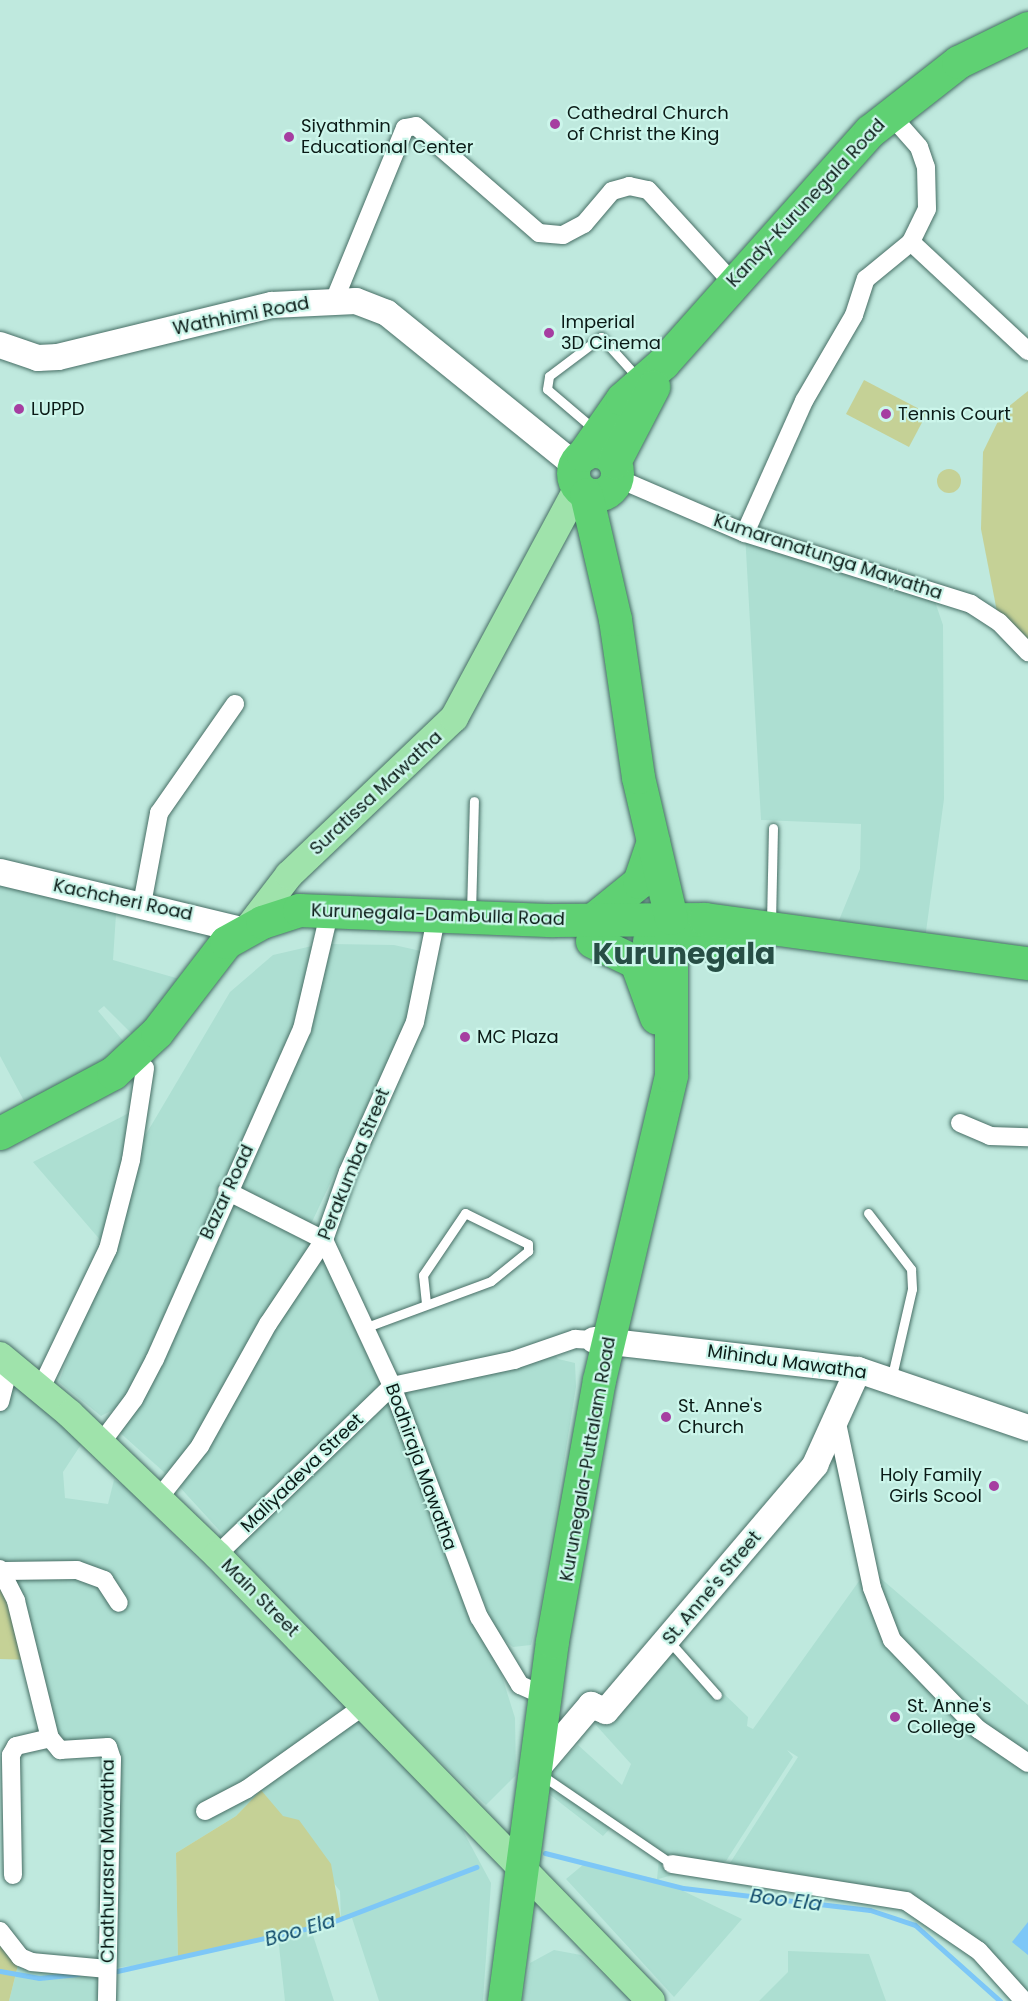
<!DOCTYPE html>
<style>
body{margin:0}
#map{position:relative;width:1028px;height:2001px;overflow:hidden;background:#bfe9de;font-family:Poppins,sans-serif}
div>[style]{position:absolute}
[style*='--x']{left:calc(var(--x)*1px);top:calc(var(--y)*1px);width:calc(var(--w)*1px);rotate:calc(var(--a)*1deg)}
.built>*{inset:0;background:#addfd2}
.green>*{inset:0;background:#c5d196}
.round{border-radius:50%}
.water>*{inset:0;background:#7dc7f7}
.stream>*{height:5px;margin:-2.5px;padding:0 2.5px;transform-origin:2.5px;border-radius:2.5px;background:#7dc7f7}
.roads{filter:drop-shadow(0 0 2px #476e65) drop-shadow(0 0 2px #476e65)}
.lane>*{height:9px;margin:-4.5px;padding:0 4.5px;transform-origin:4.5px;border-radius:4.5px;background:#fff}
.street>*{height:18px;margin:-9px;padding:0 9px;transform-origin:9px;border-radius:9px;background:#fff}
.secondary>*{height:26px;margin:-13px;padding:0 13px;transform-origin:13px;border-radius:13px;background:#fff}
.primary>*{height:28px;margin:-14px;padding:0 14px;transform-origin:14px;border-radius:14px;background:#9fe3ab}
.highway>*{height:33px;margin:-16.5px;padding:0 16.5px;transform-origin:16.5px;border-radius:16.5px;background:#5fd173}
.highway>.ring{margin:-16.5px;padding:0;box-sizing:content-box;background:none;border:33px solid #5fd173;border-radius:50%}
.dots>*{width:16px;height:16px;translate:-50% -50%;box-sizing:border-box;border:3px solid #ccf6eb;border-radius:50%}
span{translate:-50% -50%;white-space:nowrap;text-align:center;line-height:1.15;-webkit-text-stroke:4.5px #ccf6eb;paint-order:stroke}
.poi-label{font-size:18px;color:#0a1a16}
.left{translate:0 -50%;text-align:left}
.right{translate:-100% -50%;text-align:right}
.street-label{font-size:18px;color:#0a1a16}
.water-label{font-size:20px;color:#104a6a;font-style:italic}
.town-label{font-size:30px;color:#274e45;font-weight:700}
</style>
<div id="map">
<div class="built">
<div style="clip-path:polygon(745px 533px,932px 593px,943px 625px,944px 799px,925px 939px,835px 930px,860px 869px,861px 824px,761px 820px)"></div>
<div style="clip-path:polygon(0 880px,111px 903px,116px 914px,113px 960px,183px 980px,139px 1041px,104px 1006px,98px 1011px,131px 1050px,30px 1112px,0 1056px)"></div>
<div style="clip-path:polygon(321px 944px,303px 1022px,331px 944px,394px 945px,421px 951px,411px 1013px,310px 1226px,324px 1240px,387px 1388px,228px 1540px,177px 1484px,198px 1448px,165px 1473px,117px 1430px,134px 1399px,101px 1416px,59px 1382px,108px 1249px,33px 1162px,131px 1112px,132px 1158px,230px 992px,273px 955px)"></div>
<div style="clip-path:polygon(551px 1350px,558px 1359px,575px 1363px,576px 1387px,540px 1610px,531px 1645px,513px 1647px,497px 1634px,402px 1394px,450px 1376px)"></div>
<div style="clip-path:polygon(9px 1378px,84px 1440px,63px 1472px,65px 1498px,108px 1504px,114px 1480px,125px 1486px,455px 1816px,491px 1883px,483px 2001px,379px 2001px,352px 1918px,341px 1920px,340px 1891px,261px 1790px,236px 1816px,176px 1853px,178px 1960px,107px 1969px,107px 2001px,9px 2001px,20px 1957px,107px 1969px,108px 1747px,60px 1750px,0 1569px,0 1407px)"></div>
<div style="clip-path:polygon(390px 1402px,456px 1582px,501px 1673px,515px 1718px,516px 1775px,486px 1805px,375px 1699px,232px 1548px)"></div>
<div style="clip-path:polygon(843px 1422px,878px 1576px,1028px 1705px,1028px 1998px,935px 1912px,899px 1891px,730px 1863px,798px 1757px,787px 1750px,793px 1757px,726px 1861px,658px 1879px,742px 1919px,674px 1997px,566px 1879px,584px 1864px,657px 1879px,659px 1859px,614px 1824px,603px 1836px,544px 1790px,551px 1772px,578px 1745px,622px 1785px,631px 1764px,595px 1724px,668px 1640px,748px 1717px,747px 1726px,753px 1729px,862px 1577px,829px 1441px)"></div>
<div style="clip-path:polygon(311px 1929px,334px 2001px,285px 2001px,278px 1937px)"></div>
<div style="clip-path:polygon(554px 1950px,581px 1955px,632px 2001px,522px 2001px,530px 1963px)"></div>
<div style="clip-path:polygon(788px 1951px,869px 1954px,886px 2001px,759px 2001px,788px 1972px)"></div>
</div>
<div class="green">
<div style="clip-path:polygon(864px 380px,927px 413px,909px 447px,846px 414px)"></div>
<div style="clip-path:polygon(1028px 391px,1028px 652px,999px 622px,981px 529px,983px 452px,1003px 411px)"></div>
<div class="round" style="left:937px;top:469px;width:24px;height:24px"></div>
<div style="clip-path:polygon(0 1569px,33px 1660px,0 1659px)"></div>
<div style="clip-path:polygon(261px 1790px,283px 1816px,299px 1820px,331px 1864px,341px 1920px,178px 1960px,176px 1853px,236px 1816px)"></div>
<div style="clip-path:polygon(0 1931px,20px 1957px,9px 2001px,0 2001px)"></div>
</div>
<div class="water">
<div style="clip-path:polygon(1028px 1922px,1028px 1955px,1012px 1942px)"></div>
</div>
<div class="stream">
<div style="--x:545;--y:1853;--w:142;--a:14.2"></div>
<div style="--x:683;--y:1888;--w:188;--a:6.7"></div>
<div style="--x:870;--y:1910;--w:47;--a:18.4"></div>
<div style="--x:915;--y:1925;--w:114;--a:41.8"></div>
<div style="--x:0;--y:1971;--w:40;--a:10"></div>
<div style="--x:39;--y:1978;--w:39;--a:-6"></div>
<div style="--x:117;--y:1971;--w:215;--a:-12.6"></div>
<div style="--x:327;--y:1924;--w:160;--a:-20.9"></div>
</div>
<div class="roads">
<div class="lane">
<div style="--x:595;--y:430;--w:63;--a:-139.5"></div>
<div style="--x:547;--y:389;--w:13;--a:-81"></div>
<div style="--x:549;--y:376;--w:65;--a:-36.9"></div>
<div style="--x:601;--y:337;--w:55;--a:47.9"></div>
<div style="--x:471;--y:913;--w:112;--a:-88.5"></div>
<div style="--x:771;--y:923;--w:95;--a:-88.8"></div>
<div style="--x:868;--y:1213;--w:71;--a:52.5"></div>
<div style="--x:911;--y:1269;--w:20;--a:87"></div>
<div style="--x:912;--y:1289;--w:93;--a:103"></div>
<div style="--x:364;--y:1328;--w:135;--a:-20.3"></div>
<div style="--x:491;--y:1281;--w:48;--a:-39"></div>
<div style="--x:528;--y:1251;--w:7;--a:-90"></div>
<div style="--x:528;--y:1244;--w:70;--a:-153.8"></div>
<div style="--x:465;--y:1213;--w:75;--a:124.1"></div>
<div style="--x:423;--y:1275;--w:29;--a:84"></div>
<div style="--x:669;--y:1641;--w:72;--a:48.4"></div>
<div style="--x:540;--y:1774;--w:160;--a:34.3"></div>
</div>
<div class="street">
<div style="--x:889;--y:113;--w:45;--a:48.6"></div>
<div style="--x:919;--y:147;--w:21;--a:71"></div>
<div style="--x:926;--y:167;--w:42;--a:88.6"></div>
<div style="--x:927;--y:209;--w:37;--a:116"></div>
<div style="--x:911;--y:242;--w:160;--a:43"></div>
<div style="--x:334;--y:301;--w:187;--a:-67.7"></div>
<div style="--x:405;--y:128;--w:11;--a:-10"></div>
<div style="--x:416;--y:126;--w:163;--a:41"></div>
<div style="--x:539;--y:233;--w:24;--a:5"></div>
<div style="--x:563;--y:235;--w:24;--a:-28"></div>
<div style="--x:584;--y:224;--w:43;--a:-49.7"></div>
<div style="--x:612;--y:191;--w:18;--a:-16"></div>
<div style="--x:629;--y:186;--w:19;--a:12"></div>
<div style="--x:648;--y:190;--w:125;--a:47.6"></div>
<div style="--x:617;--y:478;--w:139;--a:23.3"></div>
<div style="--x:745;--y:533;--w:237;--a:17.4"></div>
<div style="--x:971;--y:604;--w:33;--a:33"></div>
<div style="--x:999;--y:622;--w:42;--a:46"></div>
<div style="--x:745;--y:533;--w:145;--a:-65.9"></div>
<div style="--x:804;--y:401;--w:99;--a:-59.8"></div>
<div style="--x:854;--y:315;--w:38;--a:-72"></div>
<div style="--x:866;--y:279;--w:58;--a:-39.4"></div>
<div style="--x:142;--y:904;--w:93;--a:-79.4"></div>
<div style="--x:159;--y:813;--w:133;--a:-55.1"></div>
<div style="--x:960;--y:1123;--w:33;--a:23"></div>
<div style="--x:990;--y:1136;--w:38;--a:2"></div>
<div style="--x:227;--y:1191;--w:109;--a:26.8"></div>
<div style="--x:324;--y:1240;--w:161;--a:65"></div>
<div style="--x:392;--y:1386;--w:247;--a:69.4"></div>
<div style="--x:479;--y:1617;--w:79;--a:58.9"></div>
<div style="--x:520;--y:1685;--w:24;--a:24"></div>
<div style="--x:41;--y:1388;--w:154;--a:-64.3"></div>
<div style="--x:108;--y:1249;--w:92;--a:-75.5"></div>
<div style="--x:131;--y:1160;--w:93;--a:-81.3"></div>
<div style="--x:0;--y:1402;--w:40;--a:-75.6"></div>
<div style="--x:837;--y:1423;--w:169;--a:78"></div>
<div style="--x:872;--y:1588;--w:56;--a:69"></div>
<div style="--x:892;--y:1640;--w:124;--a:46"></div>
<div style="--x:978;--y:1729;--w:60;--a:34.2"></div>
<div style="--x:101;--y:1443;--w:55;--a:-53.1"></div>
<div style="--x:134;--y:1399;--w:45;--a:-62.3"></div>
<div style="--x:155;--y:1359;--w:361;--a:-66"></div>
<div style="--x:302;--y:1029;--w:122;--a:-76.8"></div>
<div style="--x:159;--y:1498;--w:66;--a:-51.7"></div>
<div style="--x:200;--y:1446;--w:140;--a:-60.9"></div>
<div style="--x:268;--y:1324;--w:101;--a:-56.3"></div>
<div style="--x:324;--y:1240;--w:72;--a:-70.6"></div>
<div style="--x:348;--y:1172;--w:164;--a:-65.9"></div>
<div style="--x:415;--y:1022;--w:110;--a:-78.5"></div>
<div style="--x:217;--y:1555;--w:243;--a:-44"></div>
<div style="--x:392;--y:1386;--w:125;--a:-12"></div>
<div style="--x:514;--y:1360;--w:65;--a:-19"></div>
<div style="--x:575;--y:1339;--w:19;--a:3"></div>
<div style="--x:0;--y:1569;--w:36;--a:63"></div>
<div style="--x:16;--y:1601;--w:141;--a:76.1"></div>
<div style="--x:50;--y:1738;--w:16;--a:50"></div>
<div style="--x:60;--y:1750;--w:48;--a:-3.6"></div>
<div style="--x:108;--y:1747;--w:13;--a:72"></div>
<div style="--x:112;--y:1759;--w:242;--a:91.2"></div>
<div style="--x:4;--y:1571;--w:73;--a:-0.8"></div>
<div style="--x:77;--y:1570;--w:29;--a:20"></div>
<div style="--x:104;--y:1580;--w:27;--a:57"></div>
<div style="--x:205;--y:1811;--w:47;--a:-27.6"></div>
<div style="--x:247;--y:1789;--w:145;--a:-35.4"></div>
<div style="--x:672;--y:1864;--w:237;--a:9"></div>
<div style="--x:906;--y:1901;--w:88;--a:34.4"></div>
<div style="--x:979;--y:1951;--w:67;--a:48"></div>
<div style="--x:13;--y:1875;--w:120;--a:-91"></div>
<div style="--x:11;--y:1755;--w:10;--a:-61"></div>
<div style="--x:16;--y:1746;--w:35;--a:-13"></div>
<div style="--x:0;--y:1931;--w:33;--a:52"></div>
<div style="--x:20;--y:1957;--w:13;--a:23"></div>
<div style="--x:32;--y:1962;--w:75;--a:5.3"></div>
</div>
<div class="secondary">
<div style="--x:0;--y:345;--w:40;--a:18.9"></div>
<div style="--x:38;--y:358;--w:20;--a:-3"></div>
<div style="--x:58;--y:357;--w:220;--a:-13.7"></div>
<div style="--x:272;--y:305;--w:84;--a:-2.7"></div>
<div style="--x:356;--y:301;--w:33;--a:21"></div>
<div style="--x:387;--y:313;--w:242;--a:39"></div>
<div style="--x:0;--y:872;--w:253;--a:13.5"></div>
<div style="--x:594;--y:1340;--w:266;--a:6.5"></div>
<div style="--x:858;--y:1370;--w:180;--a:18.8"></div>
<div style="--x:535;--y:1771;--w:87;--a:-49.7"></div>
<div style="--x:591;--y:1705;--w:16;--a:22"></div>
<div style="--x:606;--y:1711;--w:323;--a:-49.6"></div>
<div style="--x:815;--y:1465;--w:104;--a:-65.6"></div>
</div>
<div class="primary">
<div style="--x:246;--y:931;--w:71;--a:-52.5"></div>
<div style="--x:289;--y:875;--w:228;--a:-43.6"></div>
<div style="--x:454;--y:718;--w:261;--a:-61.7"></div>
<div style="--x:0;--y:1356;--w:91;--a:39.6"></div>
<div style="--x:70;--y:1414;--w:204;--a:43.8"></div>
<div style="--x:217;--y:1555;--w:622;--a:45.78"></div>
</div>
<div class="highway">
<div class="ring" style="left:573px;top:451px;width:11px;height:11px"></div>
<div style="--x:583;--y:455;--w:68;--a:-55.1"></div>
<div style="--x:622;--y:399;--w:55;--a:-41.3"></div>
<div style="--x:663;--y:363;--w:311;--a:-48.3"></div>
<div style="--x:870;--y:131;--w:112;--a:-38.1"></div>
<div style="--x:958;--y:62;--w:78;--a:-25.9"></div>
<div style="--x:614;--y:462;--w:85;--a:-62.5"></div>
<div style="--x:592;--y:920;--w:60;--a:-39"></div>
<div style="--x:639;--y:882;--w:43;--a:-71.1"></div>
<div style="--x:592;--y:941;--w:49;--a:25.5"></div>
<div style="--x:636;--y:962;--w:59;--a:70"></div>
<div style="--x:649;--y:941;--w:101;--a:1.1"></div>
<div style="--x:0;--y:1133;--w:128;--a:-28"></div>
<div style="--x:113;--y:1073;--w:60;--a:-43"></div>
<div style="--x:157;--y:1032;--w:113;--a:-52.5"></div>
<div style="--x:226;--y:942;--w:41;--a:-29.1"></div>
<div style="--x:262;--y:922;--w:39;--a:-18"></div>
<div style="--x:299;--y:910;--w:254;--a:2.3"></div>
<div style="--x:553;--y:920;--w:152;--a:-0.4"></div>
<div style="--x:705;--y:919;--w:326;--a:7.8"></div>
<div style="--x:504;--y:2001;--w:363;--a:-82.4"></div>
<div style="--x:552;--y:1641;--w:265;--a:-79.8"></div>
<div style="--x:599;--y:1380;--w:313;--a:-76.7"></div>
<div style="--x:671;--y:1075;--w:157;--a:-90"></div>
<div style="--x:671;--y:918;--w:145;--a:-103.2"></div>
<div style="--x:638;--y:777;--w:160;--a:-98.3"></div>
<div style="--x:615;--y:619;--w:128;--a:-103.1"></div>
</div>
</div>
<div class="dots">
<div style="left:555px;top:124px;background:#a63ea1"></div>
<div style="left:289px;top:137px;background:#a63ea1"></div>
<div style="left:549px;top:333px;background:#a63ea1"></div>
<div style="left:19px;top:409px;background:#a63ea1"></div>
<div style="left:886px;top:414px;background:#a63ea1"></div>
<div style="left:465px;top:1037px;background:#a63ea1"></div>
<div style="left:666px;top:1417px;background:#a63ea1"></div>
<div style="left:994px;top:1486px;background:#a63ea1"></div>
<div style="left:895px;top:1717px;background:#a63ea1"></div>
</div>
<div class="poi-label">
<span class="left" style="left:567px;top:124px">Cathedral Church<br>of Christ the King</span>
<span class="left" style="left:301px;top:137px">Siyathmin<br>Educational Center</span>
<span class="left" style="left:561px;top:333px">Imperial<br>3D Cinema</span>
<span class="left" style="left:31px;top:409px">LUPPD</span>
<span class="left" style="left:898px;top:414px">Tennis Court</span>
<span class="left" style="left:477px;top:1037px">MC Plaza</span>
<span class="left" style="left:678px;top:1417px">St. Anne's<br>Church</span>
<span class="right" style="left:982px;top:1486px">Holy Family<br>Girls Scool</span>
<span class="left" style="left:907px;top:1717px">St. Anne's<br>College</span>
</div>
<div class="street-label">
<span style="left:806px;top:203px;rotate:-47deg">Kandy-Kurunegala Road</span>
<span style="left:241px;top:316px;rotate:-11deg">Wathhimi Road</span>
<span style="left:828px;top:557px;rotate:18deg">Kumaranatunga Mawatha</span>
<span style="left:376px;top:793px;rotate:-43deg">Suratissa Mawatha</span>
<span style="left:123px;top:900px;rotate:12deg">Kachcheri Road</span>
<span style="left:438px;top:915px;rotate:2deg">Kurunegala-Dambulla Road</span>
<span style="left:354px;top:1164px;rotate:-68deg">Perakumba Street</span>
<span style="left:227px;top:1192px;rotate:-65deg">Bazar Road</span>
<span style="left:787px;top:1362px;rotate:8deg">Mihindu Mawatha</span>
<span style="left:588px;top:1459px;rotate:-80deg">Kurunegala-Puttalam Road</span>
<span style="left:421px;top:1467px;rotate:70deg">Bodhiraja Mawatha</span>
<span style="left:302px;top:1473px;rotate:-44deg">Maliyadeva Street</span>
<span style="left:712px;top:1588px;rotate:-50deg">St. Anne's Street</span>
<span style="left:260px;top:1598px;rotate:45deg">Main Street</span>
<span style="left:108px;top:1861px;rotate:-90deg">Chathurasra Mawatha</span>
</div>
<div class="water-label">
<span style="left:786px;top:1900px;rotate:7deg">Boo Ela</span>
<span style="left:300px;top:1930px;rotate:-16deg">Boo Ela</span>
</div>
<div class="town-label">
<span style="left:684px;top:954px">Kurunegala</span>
</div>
</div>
